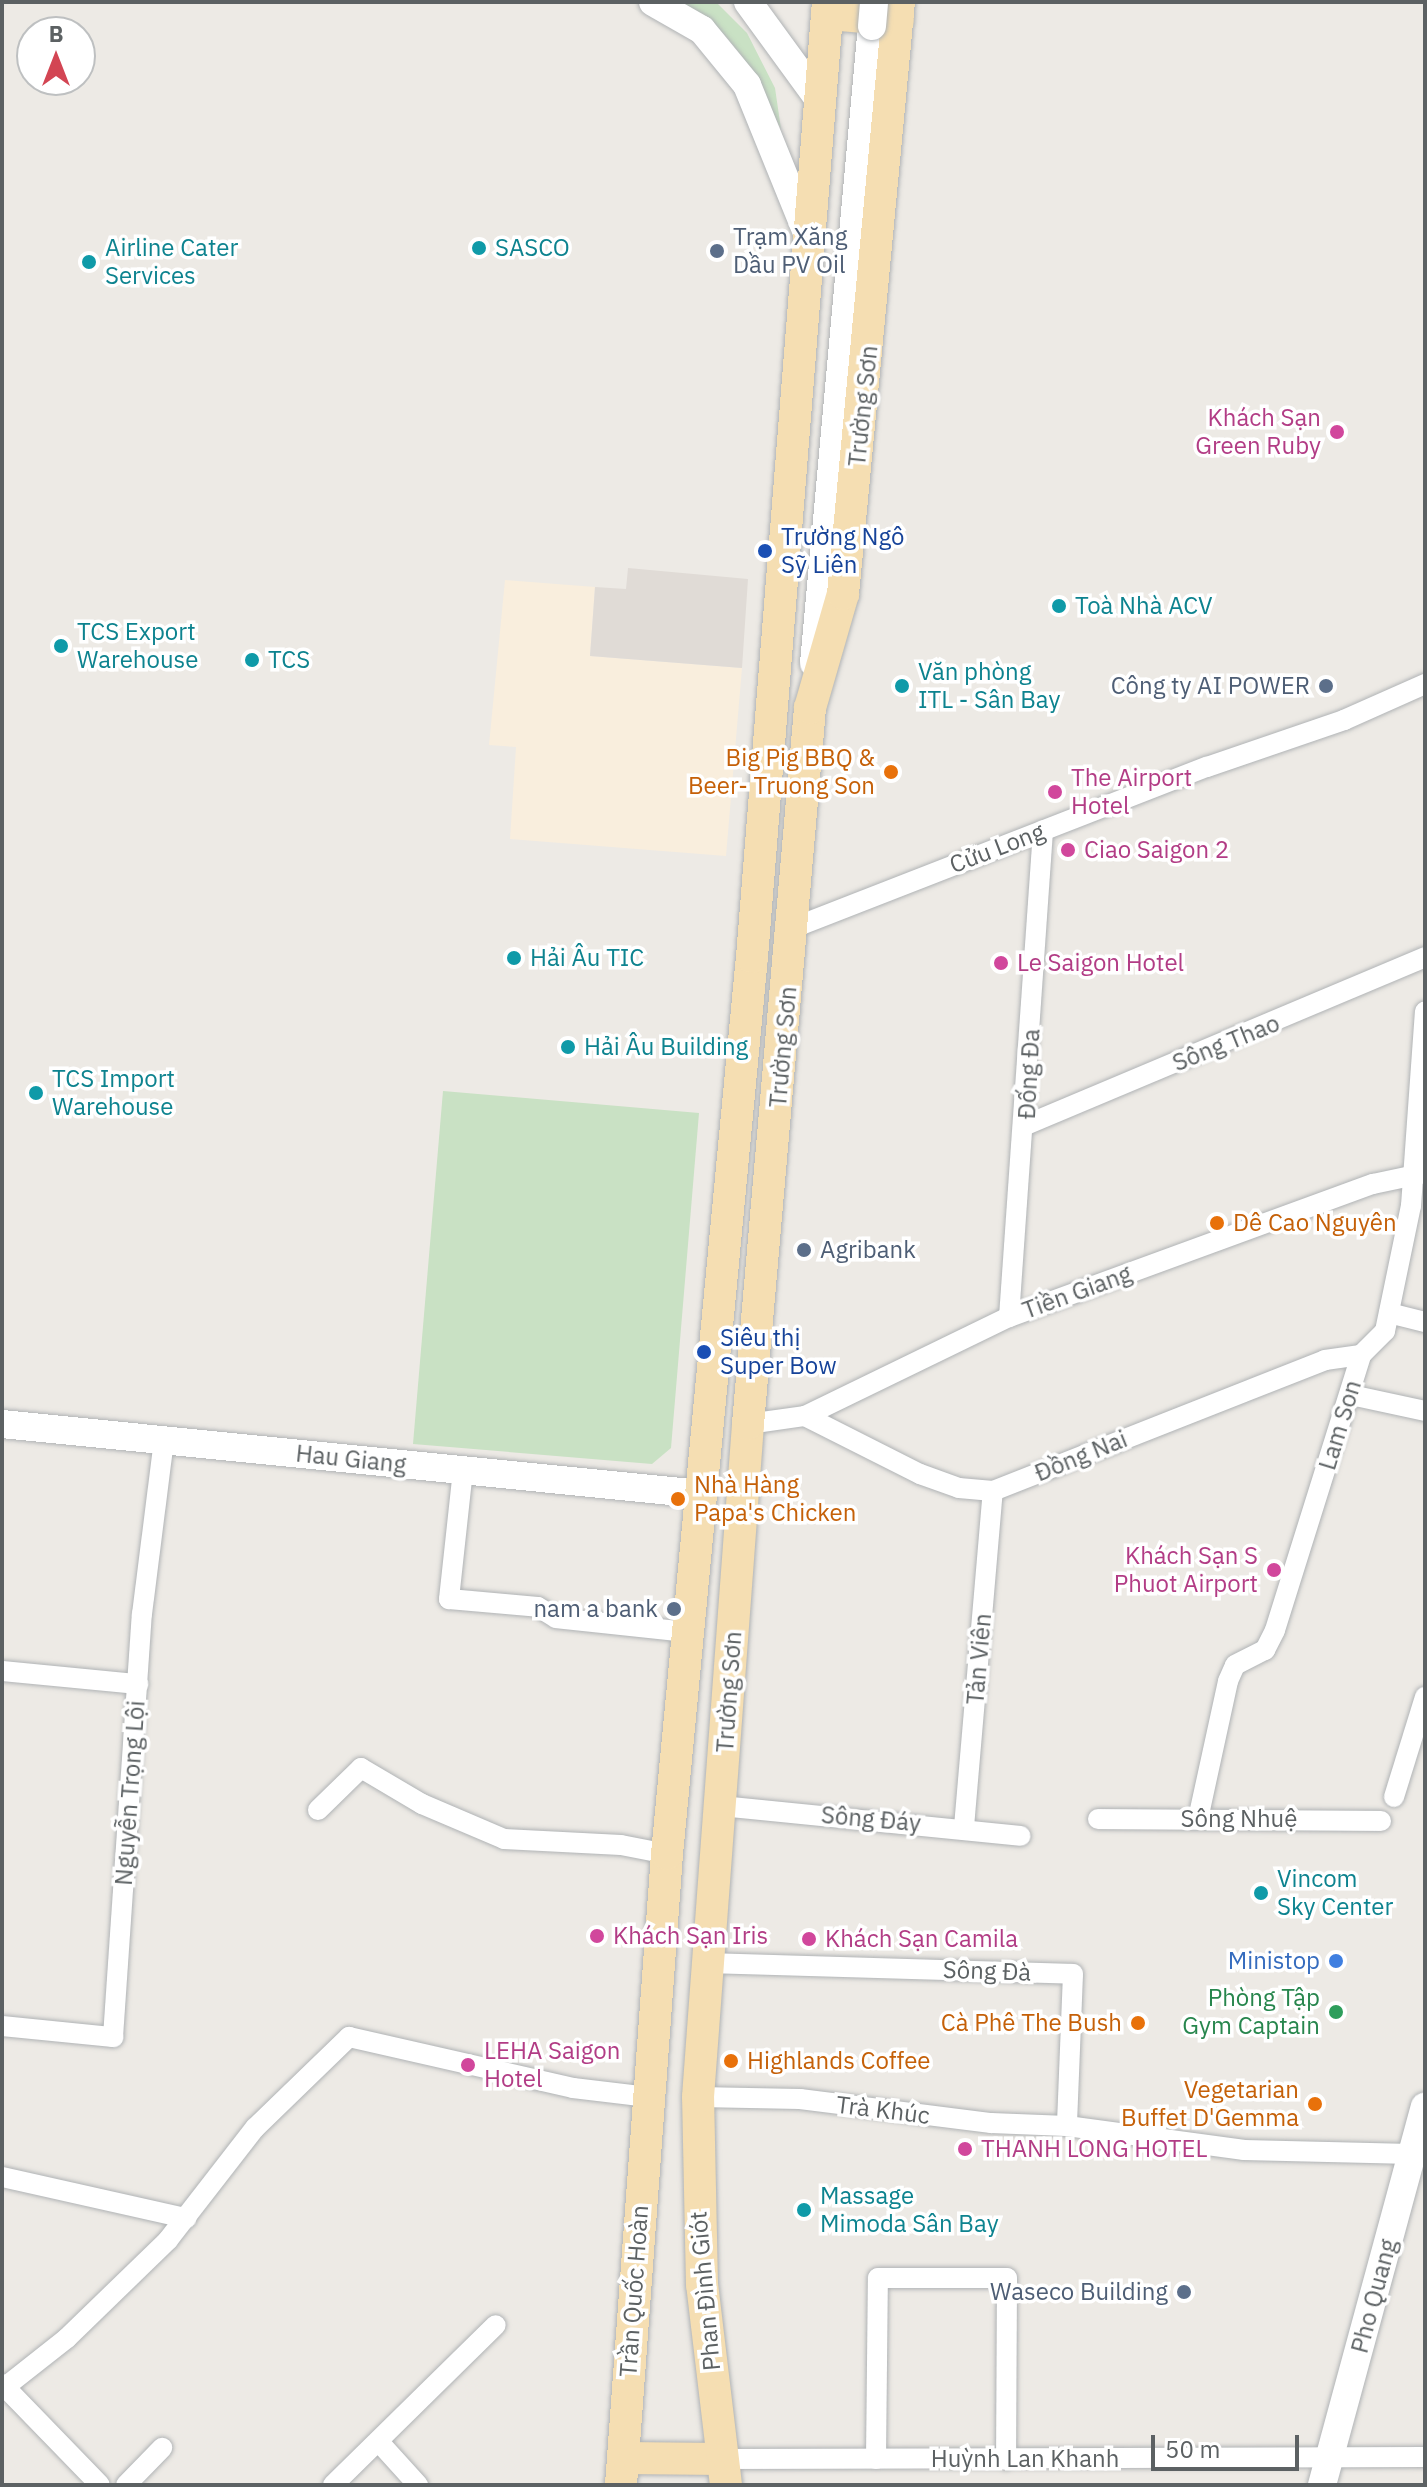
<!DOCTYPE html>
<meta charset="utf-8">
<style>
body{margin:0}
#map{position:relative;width:1427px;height:2487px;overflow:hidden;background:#edeae5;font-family:"IBM Plex Sans",sans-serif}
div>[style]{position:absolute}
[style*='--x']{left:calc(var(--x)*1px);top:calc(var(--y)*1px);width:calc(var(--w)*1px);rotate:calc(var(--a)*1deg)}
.commercial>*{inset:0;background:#f9eedd}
.education>*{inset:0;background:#e0dbd6}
.green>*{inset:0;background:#c9e1c4}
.roads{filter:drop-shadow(0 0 2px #b0b3b5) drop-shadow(0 0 2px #b0b3b5)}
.street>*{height:20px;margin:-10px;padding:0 10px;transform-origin:10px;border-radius:10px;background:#fff}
.secondary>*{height:28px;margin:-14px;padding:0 14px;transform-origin:14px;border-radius:14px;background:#fff}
.primary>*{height:32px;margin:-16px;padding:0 16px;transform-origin:16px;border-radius:16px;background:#f5deb2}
.bridges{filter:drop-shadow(0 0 2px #afb3b6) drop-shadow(0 0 2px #afb3b6)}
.secondary-bridge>*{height:28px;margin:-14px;padding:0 14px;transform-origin:14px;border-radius:14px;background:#fff}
.dots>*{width:22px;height:22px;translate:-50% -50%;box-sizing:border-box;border:4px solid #fff;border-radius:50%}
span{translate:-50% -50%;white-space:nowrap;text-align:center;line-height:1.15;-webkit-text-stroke:7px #fff;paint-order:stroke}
.service-label{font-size:24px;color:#4e5e75}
.left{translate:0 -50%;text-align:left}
.right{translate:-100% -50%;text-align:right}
.culture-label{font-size:24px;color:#0d838f}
.street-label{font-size:24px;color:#5c6163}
.hotel-label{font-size:24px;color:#b23c85}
.transit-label{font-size:24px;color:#164399}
.food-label{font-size:24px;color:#c56008}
.shop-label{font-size:24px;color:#366cbe}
.leisure-label{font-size:24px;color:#27864d}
.frame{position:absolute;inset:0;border:4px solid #5c6163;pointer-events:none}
.north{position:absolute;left:16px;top:16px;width:80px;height:80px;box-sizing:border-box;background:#fff;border:2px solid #bec0c1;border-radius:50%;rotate:0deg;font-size:22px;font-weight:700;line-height:32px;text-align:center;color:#5c6163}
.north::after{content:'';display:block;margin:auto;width:28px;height:36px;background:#d34553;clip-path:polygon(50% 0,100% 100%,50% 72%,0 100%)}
.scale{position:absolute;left:1151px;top:2435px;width:148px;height:36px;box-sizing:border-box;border:4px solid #5c6163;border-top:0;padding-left:10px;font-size:24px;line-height:28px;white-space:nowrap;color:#5c6163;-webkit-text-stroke:6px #fff;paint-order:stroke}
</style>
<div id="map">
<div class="commercial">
<div style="clip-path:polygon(505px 580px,595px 587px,590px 656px,742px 668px,726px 856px,510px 839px,516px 747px,489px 745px)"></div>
</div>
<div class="education">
<div style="clip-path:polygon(628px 568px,748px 579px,742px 668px,590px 656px,595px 587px,626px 589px)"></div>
</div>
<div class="green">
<div style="clip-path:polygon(680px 2px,716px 2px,747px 33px,775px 88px,781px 129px,741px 55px,723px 33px)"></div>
<div style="clip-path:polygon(443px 1091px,699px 1113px,671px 1448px,652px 1464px,413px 1444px)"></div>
</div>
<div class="roads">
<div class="street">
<div style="--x:793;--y:928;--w:444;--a:-21.3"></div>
<div style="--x:1207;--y:767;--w:145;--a:-18.9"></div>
<div style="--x:1344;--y:720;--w:89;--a:-24"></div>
<div style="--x:1026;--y:1125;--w:433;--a:-22.8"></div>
<div style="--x:1389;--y:1313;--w:37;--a:14"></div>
<div style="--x:1009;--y:1317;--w:488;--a:-86"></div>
<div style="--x:1351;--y:1395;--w:76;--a:12.2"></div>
<div style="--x:805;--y:1416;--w:129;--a:26.8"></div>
<div style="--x:920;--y:1474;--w:41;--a:19.7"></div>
<div style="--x:959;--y:1488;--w:34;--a:5"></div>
<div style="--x:993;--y:1491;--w:357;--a:-21.5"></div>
<div style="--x:1325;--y:1360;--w:36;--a:-8"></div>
<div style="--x:748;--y:1424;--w:58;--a:-8"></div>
<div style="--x:805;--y:1416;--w:227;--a:-25.9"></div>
<div style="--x:1009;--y:1317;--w:388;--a:-20.1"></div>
<div style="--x:1373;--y:1184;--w:53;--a:-11.9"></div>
<div style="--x:463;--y:1470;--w:130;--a:96.2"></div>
<div style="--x:449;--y:1599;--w:89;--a:5.1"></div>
<div style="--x:538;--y:1607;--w:21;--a:31"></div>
<div style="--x:556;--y:1618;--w:131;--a:6.1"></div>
<div style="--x:2;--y:1671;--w:137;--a:5.5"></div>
<div style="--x:1394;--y:1797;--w:105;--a:-72.8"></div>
<div style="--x:721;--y:1806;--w:301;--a:5.7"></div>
<div style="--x:318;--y:1810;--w:60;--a:-44.3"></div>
<div style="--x:361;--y:1768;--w:71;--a:30.5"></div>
<div style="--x:422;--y:1804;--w:89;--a:23.1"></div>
<div style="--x:504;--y:1839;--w:117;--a:2.9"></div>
<div style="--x:621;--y:1845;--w:47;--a:11.1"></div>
<div style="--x:1098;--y:1819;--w:283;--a:0.4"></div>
<div style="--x:1198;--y:1819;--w:141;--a:-77.7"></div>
<div style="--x:1228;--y:1681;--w:17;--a:-66"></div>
<div style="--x:1235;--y:1665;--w:34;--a:-27"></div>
<div style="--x:1265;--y:1650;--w:22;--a:-63"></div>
<div style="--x:1275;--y:1630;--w:288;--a:-72.6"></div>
<div style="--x:1361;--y:1355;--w:34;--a:-45"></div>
<div style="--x:1385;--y:1331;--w:128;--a:-78.3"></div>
<div style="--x:1411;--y:1206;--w:195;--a:-85.9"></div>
<div style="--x:964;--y:1827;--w:337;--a:-85.1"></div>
<div style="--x:708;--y:1963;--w:365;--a:1.7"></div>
<div style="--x:1073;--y:1974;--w:152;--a:92.3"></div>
<div style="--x:1067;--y:2126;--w:179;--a:7.7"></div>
<div style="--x:1244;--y:2150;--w:168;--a:1.4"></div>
<div style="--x:2;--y:2026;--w:112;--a:5.7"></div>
<div style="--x:113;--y:2037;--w:424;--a:-86.1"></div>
<div style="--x:142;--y:1614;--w:175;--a:-82.8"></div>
<div style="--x:698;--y:2097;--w:102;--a:1.1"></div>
<div style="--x:800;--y:2099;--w:193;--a:7.2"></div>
<div style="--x:991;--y:2123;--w:76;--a:2.3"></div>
<div style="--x:2;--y:2177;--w:189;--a:12.6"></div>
<div style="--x:2;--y:2384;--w:4;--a:45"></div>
<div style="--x:5;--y:2387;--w:79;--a:-38.3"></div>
<div style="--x:67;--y:2338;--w:141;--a:-44.1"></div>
<div style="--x:168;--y:2240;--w:142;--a:-52.2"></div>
<div style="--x:255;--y:2128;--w:131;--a:-44.1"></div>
<div style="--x:349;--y:2037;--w:230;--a:12.8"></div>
<div style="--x:573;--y:2088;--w:76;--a:6.8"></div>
<div style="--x:5;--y:2387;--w:136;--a:45.9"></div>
<div style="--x:379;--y:2442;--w:58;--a:47.8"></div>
<div style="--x:721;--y:2459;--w:704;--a:-0.16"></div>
<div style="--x:876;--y:2459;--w:181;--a:-89.4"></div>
<div style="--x:878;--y:2278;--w:129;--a:0"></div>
<div style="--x:1007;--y:2278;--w:182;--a:90.3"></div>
<div style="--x:126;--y:2485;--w:52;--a:-45.8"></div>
<div style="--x:333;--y:2485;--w:228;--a:-44.5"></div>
</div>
<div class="secondary">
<div style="--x:653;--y:2;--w:56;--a:29.7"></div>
<div style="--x:702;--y:30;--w:71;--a:50.7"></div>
<div style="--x:747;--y:85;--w:167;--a:67.9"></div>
<div style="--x:748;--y:2;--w:124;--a:53.9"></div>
<div style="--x:814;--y:663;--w:640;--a:-84.8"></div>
<div style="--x:2;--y:1424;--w:702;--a:5.72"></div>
<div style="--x:1322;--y:2485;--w:392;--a:-74.8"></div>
</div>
<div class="primary">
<div style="--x:827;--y:14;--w:71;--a:4.8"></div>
<div style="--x:623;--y:2458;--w:98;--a:0.6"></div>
<div style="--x:621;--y:2485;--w:633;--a:-85.83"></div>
<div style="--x:667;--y:1854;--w:901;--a:-84.59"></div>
<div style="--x:752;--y:957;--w:958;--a:-85.45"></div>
<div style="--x:726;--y:2485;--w:201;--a:-96.8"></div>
<div style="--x:702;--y:2285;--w:188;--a:-91.2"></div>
<div style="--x:698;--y:2097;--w:675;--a:-85.75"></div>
<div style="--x:748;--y:1424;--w:719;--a:-85.05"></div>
<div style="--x:810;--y:708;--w:119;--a:-73.9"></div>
<div style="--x:843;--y:594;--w:595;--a:-84.6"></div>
</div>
</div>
<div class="bridges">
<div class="secondary-bridge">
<div style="--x:872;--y:26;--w:24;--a:-85"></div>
</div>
</div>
<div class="dots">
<div style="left:479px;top:248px;background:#0f9aa8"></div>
<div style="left:717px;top:251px;background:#5c6f8a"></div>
<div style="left:89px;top:262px;background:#0f9aa8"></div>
<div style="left:1337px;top:432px;background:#d1479c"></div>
<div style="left:765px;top:551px;background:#1a4fb4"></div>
<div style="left:1059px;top:606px;background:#0f9aa8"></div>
<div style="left:61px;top:646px;background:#0f9aa8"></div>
<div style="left:252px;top:660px;background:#0f9aa8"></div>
<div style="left:902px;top:686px;background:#0f9aa8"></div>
<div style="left:1326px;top:686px;background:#5c6f8a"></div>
<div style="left:891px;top:772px;background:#e8710a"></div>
<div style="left:1055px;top:792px;background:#d1479c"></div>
<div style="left:1068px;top:850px;background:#d1479c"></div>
<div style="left:514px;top:958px;background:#0f9aa8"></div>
<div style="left:1001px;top:963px;background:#d1479c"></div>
<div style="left:568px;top:1047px;background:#0f9aa8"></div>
<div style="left:36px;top:1093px;background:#0f9aa8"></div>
<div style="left:1217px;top:1223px;background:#e8710a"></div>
<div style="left:804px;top:1250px;background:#5c6f8a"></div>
<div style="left:704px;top:1352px;background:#1a4fb4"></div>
<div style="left:678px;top:1499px;background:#e8710a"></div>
<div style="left:1274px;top:1570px;background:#d1479c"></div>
<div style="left:674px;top:1609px;background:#5c6f8a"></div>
<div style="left:1261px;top:1893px;background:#0f9aa8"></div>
<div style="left:597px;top:1936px;background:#d1479c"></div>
<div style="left:809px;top:1939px;background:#d1479c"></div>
<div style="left:1336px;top:1961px;background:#3f7fe0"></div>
<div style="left:1336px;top:2012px;background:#2e9e5b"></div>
<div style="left:1138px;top:2023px;background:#e8710a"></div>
<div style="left:731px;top:2061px;background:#e8710a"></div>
<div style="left:468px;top:2065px;background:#d1479c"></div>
<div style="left:1315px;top:2104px;background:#e8710a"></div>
<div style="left:965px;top:2149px;background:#d1479c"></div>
<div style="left:804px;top:2210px;background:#0f9aa8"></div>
<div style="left:1184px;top:2292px;background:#5c6f8a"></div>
</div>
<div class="service-label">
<span class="left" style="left:733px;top:251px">Trạm Xăng<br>Dầu PV Oil</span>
<span class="right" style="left:1310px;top:686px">Công ty AI POWER</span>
<span class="left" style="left:820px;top:1250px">Agribank</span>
<span class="right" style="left:658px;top:1609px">nam a bank</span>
<span class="right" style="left:1168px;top:2292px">Waseco Building</span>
</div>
<div class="culture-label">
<span class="left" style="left:105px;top:262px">Airline Cater<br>Services</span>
<span class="left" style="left:495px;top:248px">SASCO</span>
<span class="left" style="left:1075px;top:606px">Toà Nhà ACV</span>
<span class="left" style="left:77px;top:646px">TCS Export<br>Warehouse</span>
<span class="left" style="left:268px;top:660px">TCS</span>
<span class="left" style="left:918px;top:686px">Văn phòng<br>ITL - Sân Bay</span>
<span class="left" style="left:530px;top:958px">Hải Âu TIC</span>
<span class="left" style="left:584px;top:1047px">Hải Âu Building</span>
<span class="left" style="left:52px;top:1093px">TCS Import<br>Warehouse</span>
<span class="left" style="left:1277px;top:1893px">Vincom<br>Sky Center</span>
<span class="left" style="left:820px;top:2210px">Massage<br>Mimoda Sân Bay</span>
</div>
<div class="street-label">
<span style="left:863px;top:406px;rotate:-84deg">Trường Sơn</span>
<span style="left:997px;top:848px;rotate:-21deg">Cửu Long</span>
<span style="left:1226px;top:1043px;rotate:-22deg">Sông Thao</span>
<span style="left:783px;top:1047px;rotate:-85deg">Trường Sơn</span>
<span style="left:1029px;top:1074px;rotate:-87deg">Đống Đa</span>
<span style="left:1077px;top:1292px;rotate:-20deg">Tiền Giang</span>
<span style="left:1340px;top:1425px;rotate:-73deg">Lam Son</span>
<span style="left:1081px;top:1456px;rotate:-22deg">Đồng Nai</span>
<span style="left:351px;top:1459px;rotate:6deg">Hau Giang</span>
<span style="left:979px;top:1659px;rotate:-85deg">Tản Viên</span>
<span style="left:729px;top:1692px;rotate:-86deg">Trường Sơn</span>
<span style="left:130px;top:1793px;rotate:-86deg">Nguyễn Trọng Lội</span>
<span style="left:871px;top:1819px;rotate:5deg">Sông Đáy</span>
<span style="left:1239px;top:1819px">Sông Nhuệ</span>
<span style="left:987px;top:1971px;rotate:2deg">Sông Đà</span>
<span style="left:883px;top:2110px;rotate:7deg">Trà Khúc</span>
<span style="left:634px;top:2291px;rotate:-86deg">Trần Quốc Hoàn</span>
<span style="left:705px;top:2291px;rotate:-95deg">Phan Đình Giót</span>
<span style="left:1374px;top:2296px;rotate:-75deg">Pho Quang</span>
<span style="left:1025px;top:2459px">Huỳnh Lan Khanh</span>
</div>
<div class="hotel-label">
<span class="right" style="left:1321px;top:432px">Khách Sạn<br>Green Ruby</span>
<span class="left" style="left:1071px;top:792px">The Airport<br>Hotel</span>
<span class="left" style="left:1084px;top:850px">Ciao Saigon 2</span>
<span class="left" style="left:1017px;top:963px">Le Saigon Hotel</span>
<span class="right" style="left:1258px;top:1570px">Khách Sạn S<br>Phuot Airport</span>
<span class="left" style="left:613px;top:1936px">Khách Sạn Iris</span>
<span class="left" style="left:825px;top:1939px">Khách Sạn Camila</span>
<span class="left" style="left:484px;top:2065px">LEHA Saigon<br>Hotel</span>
<span class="left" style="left:981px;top:2149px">THANH LONG HOTEL</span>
</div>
<div class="transit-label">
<span class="left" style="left:781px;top:551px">Trường Ngô<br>Sỹ Liên</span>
<span class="left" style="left:720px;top:1352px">Siêu thị<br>Super Bow</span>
</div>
<div class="food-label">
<span class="right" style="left:875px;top:772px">Big Pig BBQ &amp;<br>Beer- Truong Son</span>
<span class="left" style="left:1233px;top:1223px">Dê Cao Nguyên</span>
<span class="left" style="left:694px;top:1499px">Nhà Hàng<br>Papa's Chicken</span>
<span class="right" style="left:1122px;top:2023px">Cà Phê The Bush</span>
<span class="left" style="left:747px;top:2061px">Highlands Coffee</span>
<span class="right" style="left:1299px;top:2104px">Vegetarian<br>Buffet D'Gemma</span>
</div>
<div class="shop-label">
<span class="right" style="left:1320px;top:1961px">Ministop</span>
</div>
<div class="leisure-label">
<span class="right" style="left:1320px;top:2012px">Phòng Tập<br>Gym Captain</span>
</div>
<div class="frame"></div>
<div class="north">B</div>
<div class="scale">50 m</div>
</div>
